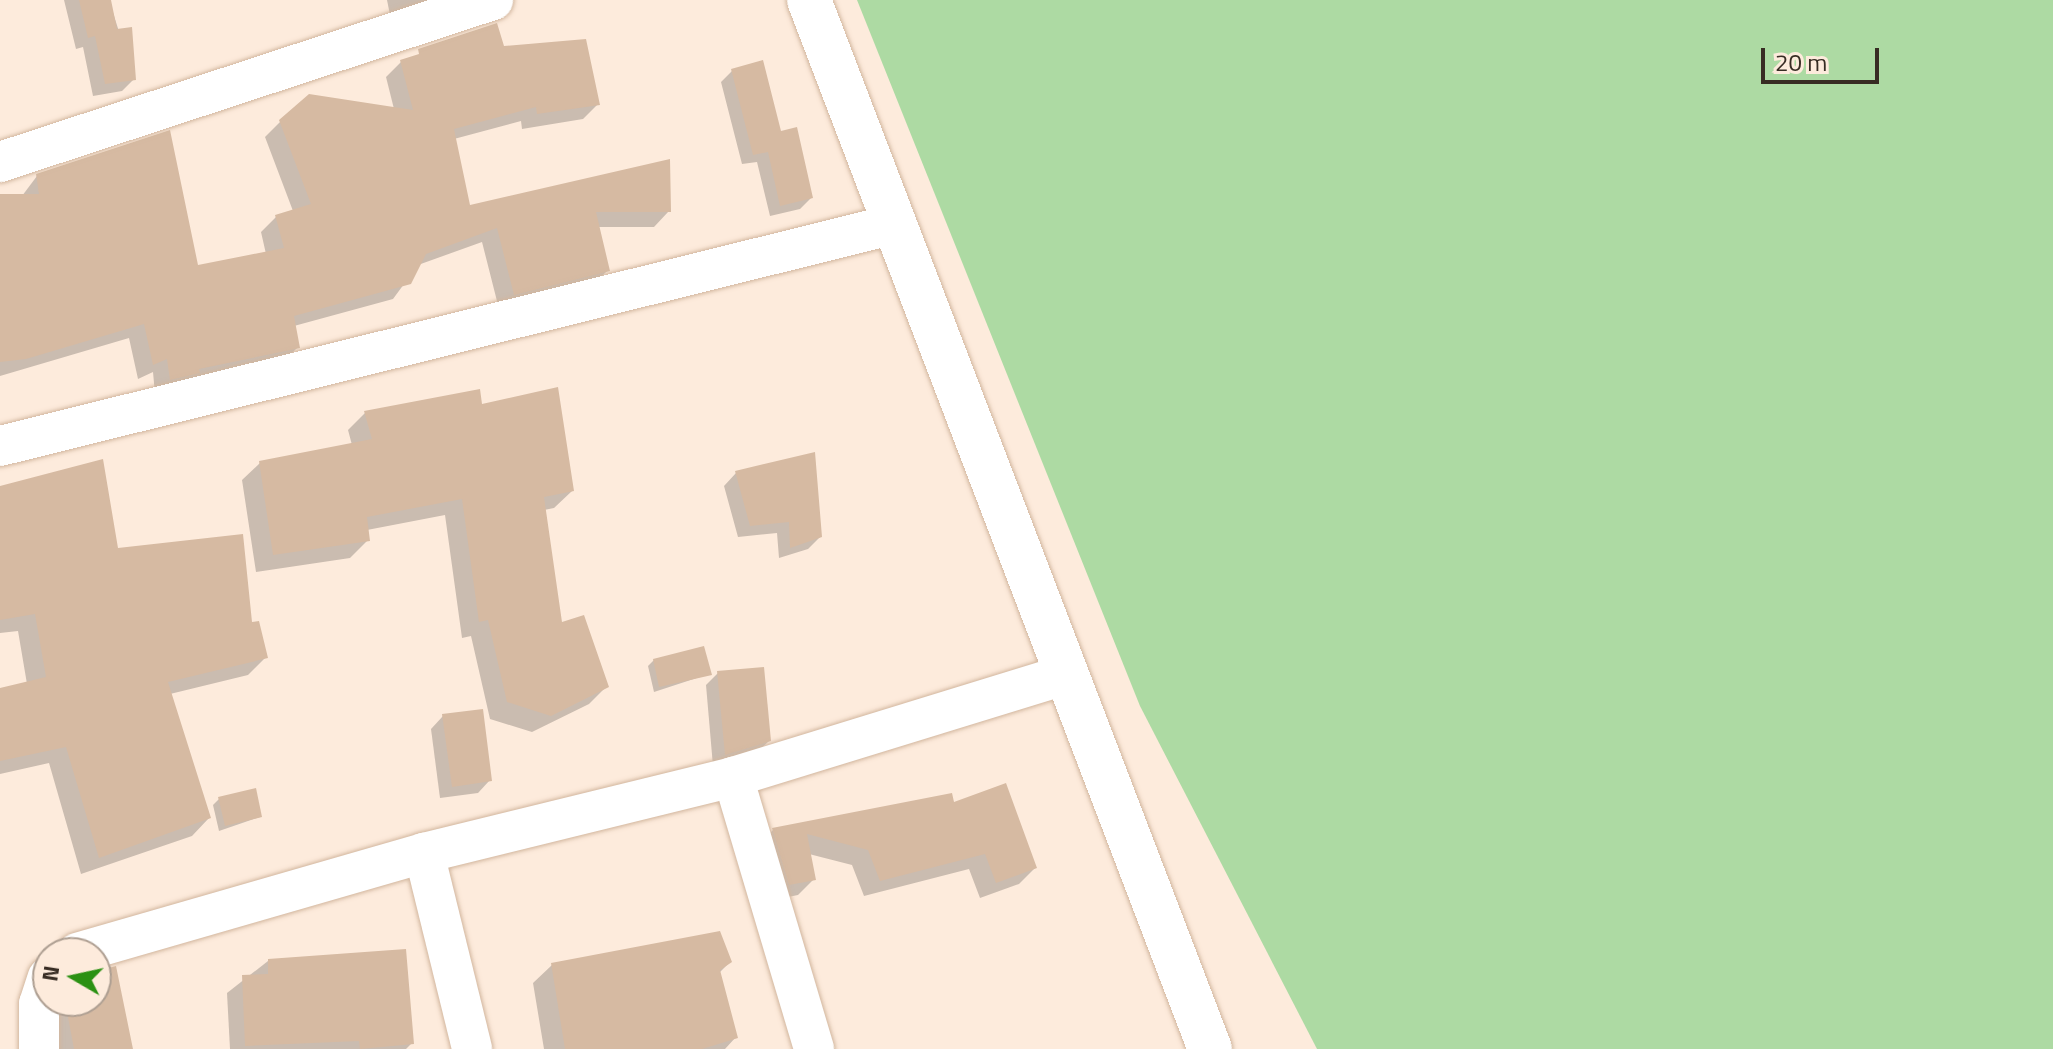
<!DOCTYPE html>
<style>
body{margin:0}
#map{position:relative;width:2053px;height:1049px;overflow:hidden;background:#fdebdc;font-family:"Titillium Web",sans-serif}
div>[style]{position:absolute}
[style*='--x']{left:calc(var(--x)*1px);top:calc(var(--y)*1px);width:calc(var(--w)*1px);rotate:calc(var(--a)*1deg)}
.green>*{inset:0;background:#addaa3}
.shadow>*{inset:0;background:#0003}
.building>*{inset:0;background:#d6baa2}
.roads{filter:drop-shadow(0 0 2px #d2b69e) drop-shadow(0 0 2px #d2b69e)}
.minor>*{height:40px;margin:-20px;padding:0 20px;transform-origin:20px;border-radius:20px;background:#fff}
.tertiary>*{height:44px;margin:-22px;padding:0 22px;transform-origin:22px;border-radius:22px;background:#fff}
span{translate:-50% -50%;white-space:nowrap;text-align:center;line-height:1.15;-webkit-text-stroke:6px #fdebdc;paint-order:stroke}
.north{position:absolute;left:32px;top:937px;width:80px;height:80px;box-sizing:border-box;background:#fdebdc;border:2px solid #ae9f92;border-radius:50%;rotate:279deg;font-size:22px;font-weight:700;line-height:32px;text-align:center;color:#372c23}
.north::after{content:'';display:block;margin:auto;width:28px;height:36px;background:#2b9113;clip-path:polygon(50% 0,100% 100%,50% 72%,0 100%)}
.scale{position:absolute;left:1761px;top:48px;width:118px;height:36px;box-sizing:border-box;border:4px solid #372c23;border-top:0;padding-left:10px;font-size:24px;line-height:28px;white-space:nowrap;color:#372c23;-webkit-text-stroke:6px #fdebdc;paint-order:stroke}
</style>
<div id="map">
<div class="green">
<div style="clip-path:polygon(857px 0,2053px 0,2053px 1049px,1317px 1049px,1140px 706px)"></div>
</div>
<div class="shadow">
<div style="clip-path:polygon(64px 0,109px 0,134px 79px,122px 91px,93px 96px,83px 47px,76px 49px)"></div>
<div style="clip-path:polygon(387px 0,446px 0,391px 20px)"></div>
<div style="clip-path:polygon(502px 48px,598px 104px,583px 119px,522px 129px,521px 121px,454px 139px,469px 208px,669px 211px,654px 227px,597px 227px,608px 270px,592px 286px,499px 309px,482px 242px,418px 265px,393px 299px,294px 326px,298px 347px,283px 362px,155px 394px,153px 372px,138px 379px,129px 338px,0 376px,0 202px,22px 196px,37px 176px,197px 267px,266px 254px,261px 232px,276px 217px,293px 211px,265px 137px,281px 121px,394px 109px,386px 77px,401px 62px)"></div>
<div style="clip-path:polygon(732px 71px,780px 134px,811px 198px,800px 209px,770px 216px,757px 162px,742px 164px,721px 82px)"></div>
<div style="clip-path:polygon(480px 406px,572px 491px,554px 508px,544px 510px,561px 624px,606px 687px,589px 704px,532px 732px,490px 719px,471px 636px,462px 638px,445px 515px,367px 530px,368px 540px,350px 558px,256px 572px,242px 480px,260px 463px,352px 445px,348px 430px,365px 413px)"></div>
<div style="clip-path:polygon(736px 473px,820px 537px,808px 549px,779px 558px,777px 533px,738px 537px,724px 486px)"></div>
<div style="clip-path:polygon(0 500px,117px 550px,250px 625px,266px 657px,248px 675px,170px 694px,209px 818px,192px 836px,81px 874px,49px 763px,0 774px,0 690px,27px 684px,18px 631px,0 633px)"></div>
<div style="clip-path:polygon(654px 660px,709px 674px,654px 692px,648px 666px)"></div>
<div style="clip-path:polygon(718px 673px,769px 741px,756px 753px,713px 766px,706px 685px)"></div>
<div style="clip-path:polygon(443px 716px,490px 780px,478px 793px,440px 798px,431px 729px)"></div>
<div style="clip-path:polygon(219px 799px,260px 817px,219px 831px,213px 805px)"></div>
<div style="clip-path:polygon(952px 805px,1035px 868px,1019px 884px,980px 898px,969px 869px,864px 896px,852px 865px,809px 854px,814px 879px,798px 895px,773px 900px,757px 846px,773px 830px)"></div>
<div style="clip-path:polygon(268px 961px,412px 1043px,406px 1049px,230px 1049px,227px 993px)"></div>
<div style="clip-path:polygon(730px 962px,719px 973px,736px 1037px,725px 1049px,544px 1049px,533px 983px,552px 965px)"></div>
<div style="clip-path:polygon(96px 986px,130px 1049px,56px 1049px,59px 1001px,96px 1001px)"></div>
</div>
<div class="building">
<div style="clip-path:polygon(79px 0,111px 0,117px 29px,132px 27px,136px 80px,105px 84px,95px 36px,88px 38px)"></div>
<div style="clip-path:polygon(497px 23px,504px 46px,586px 39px,600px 105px,537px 114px,536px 107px,454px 129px,470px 205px,670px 159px,671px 212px,596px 212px,610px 271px,514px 295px,497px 228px,426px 254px,411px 284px,294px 316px,300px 348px,199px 369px,200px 373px,170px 380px,167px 359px,153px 365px,144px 324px,26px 359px,0 362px,0 194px,39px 194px,36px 174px,170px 130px,198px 265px,284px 248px,275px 215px,311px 204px,279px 120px,309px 94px,413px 110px,400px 60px,419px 54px,418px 49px)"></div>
<div style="clip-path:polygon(763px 60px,781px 131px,797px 127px,813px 198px,780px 206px,768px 152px,753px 155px,731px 69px)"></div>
<div style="clip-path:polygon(558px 387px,574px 491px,544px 497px,562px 622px,584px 615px,609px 687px,551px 716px,507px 702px,488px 620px,479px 622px,462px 499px,367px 517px,370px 541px,273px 555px,259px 461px,372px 439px,364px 411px,480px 389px,482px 404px)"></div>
<div style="clip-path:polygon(815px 452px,822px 537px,790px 548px,789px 522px,750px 526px,735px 471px)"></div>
<div style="clip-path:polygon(103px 459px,118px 548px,243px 534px,252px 622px,259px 621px,268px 658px,168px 682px,211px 818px,99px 858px,66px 747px,0 761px,0 688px,46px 677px,35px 614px,0 620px,0 486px)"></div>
<div style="clip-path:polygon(704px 646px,712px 675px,659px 687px,653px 659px)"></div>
<div style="clip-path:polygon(764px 667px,771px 741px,725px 755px,717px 671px)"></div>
<div style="clip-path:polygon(483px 709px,492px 781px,452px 787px,442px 714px)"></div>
<div style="clip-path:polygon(1006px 783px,1037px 868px,996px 883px,985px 854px,880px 881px,868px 850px,807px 834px,816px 880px,789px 885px,772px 828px,952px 793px,954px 802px)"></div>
<div style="clip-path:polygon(256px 788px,262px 817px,225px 826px,218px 797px)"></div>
<div style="clip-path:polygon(720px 931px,732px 962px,720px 970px,738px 1038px,702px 1049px,565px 1049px,551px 963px)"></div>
<div style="clip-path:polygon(406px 949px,414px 1044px,360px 1049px,359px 1041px,245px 1046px,242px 975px,268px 974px,268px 959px)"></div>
<div style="clip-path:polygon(116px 966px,133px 1049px,74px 1049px,65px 1001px,96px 1001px,96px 971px)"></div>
</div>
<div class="roads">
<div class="minor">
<div style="--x:0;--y:162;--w:519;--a:-18.19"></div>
<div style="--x:0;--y:446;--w:922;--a:-13.93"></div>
<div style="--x:733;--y:777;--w:284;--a:73.4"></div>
<div style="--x:424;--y:853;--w:202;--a:76.2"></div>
<div style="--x:77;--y:953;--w:361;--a:-16.1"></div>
<div style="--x:424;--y:853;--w:318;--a:-13.8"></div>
<div style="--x:733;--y:777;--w:350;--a:-17.1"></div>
<div style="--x:39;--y:1049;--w:45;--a:-90"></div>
<div style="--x:39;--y:1004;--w:28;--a:-72"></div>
</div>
<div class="tertiary">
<div style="--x:809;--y:0;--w:1123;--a:69.08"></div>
</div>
</div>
<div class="north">N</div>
<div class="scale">20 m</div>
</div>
